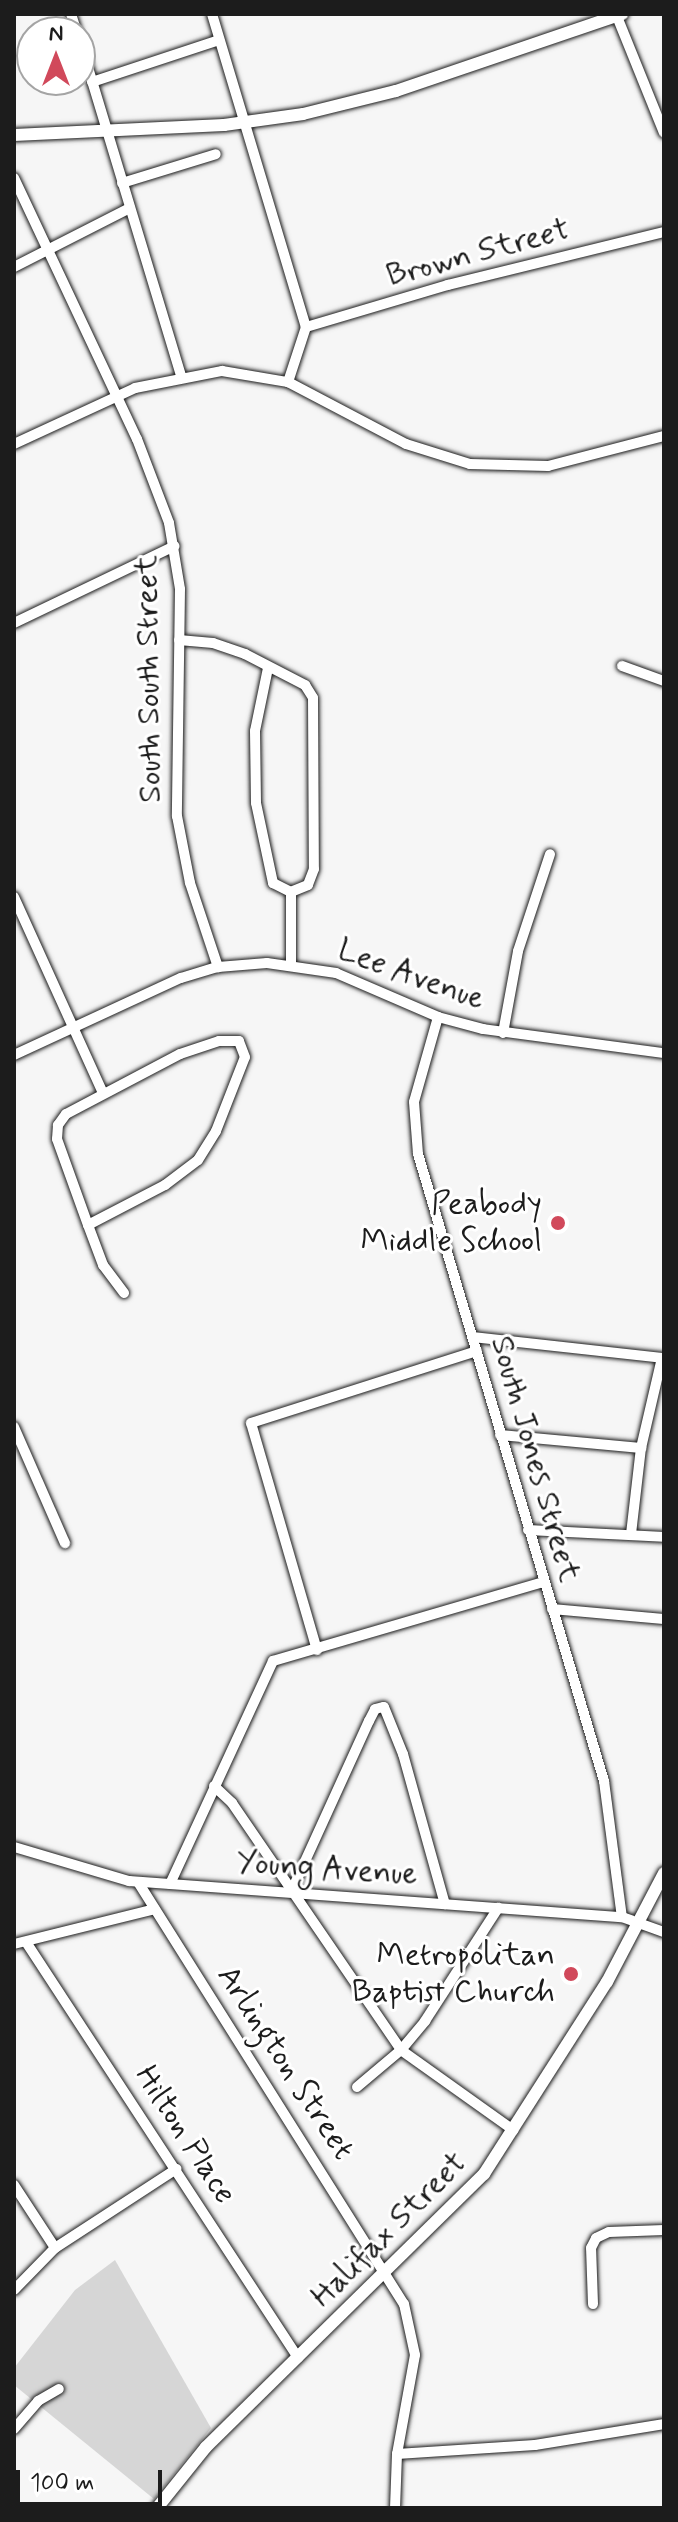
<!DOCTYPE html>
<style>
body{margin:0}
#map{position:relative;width:678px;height:2522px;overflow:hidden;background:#f6f6f6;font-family:Mynerve,sans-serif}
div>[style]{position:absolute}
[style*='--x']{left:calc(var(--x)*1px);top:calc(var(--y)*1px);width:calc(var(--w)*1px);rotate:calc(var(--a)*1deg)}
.green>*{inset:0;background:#d6d6d6}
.roads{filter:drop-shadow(0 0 2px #1c1c1c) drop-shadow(0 0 2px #1c1c1c)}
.minor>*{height:10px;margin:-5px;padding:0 5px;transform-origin:5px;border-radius:5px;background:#fff}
.major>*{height:12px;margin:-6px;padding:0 6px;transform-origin:6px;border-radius:6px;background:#fff}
.dots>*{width:22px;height:22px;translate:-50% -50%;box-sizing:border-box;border:4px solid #fff;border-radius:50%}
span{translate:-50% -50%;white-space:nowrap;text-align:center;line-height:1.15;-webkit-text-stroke:6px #fff;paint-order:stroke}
.street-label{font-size:32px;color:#1c1c1c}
.poi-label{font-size:32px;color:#1c1c1c}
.right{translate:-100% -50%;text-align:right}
.frame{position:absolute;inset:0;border:16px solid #1c1c1c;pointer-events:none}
.north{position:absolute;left:16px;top:16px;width:80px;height:80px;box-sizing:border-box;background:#fff;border:2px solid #a4a4a4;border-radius:50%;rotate:0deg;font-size:22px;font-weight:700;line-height:32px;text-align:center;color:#1c1c1c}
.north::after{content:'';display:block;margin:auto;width:28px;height:36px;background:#d1495b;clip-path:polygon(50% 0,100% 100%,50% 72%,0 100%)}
.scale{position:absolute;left:16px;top:2470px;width:146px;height:36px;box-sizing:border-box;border:4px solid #1c1c1c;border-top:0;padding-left:10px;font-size:24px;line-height:28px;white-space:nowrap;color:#1c1c1c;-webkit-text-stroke:6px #fff;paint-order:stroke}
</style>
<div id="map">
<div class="green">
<div style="clip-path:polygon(115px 2260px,211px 2428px,154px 2499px,14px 2385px,14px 2368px,75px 2290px)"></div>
</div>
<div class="roads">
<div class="minor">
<div style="--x:71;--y:14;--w:19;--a:72"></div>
<div style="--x:212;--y:14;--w:327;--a:73.3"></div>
<div style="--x:306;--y:327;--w:58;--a:108.1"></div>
<div style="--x:616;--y:14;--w:128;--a:68"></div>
<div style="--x:80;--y:41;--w:349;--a:73.2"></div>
<div style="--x:92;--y:82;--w:134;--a:-18.3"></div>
<div style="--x:14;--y:178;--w:289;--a:64.8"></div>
<div style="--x:137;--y:439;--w:90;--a:69.1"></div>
<div style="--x:169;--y:523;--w:67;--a:80.5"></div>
<div style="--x:180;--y:589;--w:227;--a:90.8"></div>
<div style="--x:177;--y:816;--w:68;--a:79"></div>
<div style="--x:190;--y:883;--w:89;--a:71.6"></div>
<div style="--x:122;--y:183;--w:98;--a:-17.1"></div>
<div style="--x:14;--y:267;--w:130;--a:-27"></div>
<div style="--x:306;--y:327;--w:148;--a:-16.5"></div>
<div style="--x:448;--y:285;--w:222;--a:-13.8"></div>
<div style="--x:14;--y:444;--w:133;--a:-24.8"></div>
<div style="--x:135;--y:388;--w:89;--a:-11.1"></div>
<div style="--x:222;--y:371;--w:67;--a:9.5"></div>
<div style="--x:288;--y:382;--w:133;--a:27.7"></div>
<div style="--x:406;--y:444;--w:67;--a:17.4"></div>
<div style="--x:470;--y:464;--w:78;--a:1.5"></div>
<div style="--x:548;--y:466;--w:120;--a:-14.5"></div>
<div style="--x:14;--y:623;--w:178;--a:-25.6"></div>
<div style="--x:179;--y:640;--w:34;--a:5"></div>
<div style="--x:213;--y:643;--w:34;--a:19"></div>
<div style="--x:245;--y:654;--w:68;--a:27.3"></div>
<div style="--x:305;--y:685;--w:15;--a:58"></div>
<div style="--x:313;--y:698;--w:171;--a:89.7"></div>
<div style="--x:314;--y:869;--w:17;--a:111"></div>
<div style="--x:308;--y:885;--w:18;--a:158"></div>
<div style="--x:291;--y:892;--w:72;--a:90"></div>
<div style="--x:622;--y:666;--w:45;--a:19.7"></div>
<div style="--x:268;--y:668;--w:64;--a:101.7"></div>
<div style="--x:255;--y:731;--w:72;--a:89.2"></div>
<div style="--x:256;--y:803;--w:82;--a:78"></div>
<div style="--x:273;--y:883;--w:20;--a:27"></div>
<div style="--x:14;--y:897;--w:215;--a:65.6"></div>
<div style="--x:438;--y:1017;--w:88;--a:105.8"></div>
<div style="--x:414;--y:1102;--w:52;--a:85.6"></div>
<div style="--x:418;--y:1154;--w:654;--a:73.48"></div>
<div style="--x:604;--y:1781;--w:137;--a:82.5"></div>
<div style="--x:503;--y:1033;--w:83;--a:-79.6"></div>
<div style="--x:518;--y:951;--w:102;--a:-71.7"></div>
<div style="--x:14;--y:1055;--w:184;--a:-24.8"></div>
<div style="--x:181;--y:978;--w:39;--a:-17"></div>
<div style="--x:218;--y:967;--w:49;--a:-4.7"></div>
<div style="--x:267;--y:963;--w:70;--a:8.2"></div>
<div style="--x:336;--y:973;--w:111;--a:23.3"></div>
<div style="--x:438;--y:1017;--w:47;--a:14.9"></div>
<div style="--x:483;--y:1029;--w:183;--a:7.6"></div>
<div style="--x:88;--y:1225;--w:87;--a:-27.5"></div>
<div style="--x:165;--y:1185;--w:41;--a:-37.1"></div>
<div style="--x:198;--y:1160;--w:34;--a:-58"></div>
<div style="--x:216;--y:1131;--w:79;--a:-68.6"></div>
<div style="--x:245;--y:1057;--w:17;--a:-111"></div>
<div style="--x:239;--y:1041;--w:20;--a:180"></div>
<div style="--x:219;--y:1041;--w:41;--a:161.6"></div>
<div style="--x:180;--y:1054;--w:129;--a:152.2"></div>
<div style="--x:66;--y:1114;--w:14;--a:126"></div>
<div style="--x:58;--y:1125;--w:14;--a:94"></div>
<div style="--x:57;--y:1139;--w:91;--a:70.2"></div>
<div style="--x:88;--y:1225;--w:43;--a:69.4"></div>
<div style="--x:103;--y:1265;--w:35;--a:53"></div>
<div style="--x:473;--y:1337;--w:192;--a:6.3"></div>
<div style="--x:14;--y:1427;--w:127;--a:66.3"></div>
<div style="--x:500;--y:1435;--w:142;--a:5.3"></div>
<div style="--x:528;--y:1530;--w:136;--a:2.9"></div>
<div style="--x:631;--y:1534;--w:87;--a:-83.4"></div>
<div style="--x:641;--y:1448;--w:92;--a:-76.9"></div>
<div style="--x:552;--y:1609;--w:112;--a:5.1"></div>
<div style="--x:317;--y:1650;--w:236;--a:-106.2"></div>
<div style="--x:251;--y:1423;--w:237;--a:-17.7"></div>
<div style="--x:214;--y:1786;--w:25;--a:43"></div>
<div style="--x:232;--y:1803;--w:299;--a:55.6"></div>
<div style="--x:401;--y:2050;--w:138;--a:35.5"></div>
<div style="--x:14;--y:1847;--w:120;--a:16.5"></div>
<div style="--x:129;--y:1881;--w:494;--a:4.2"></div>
<div style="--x:622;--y:1917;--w:45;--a:19.7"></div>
<div style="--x:138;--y:1882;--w:499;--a:57.8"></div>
<div style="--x:404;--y:2304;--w:52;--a:77.8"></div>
<div style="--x:415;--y:2355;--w:101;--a:100.3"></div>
<div style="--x:397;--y:2454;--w:54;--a:92.1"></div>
<div style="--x:170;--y:1884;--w:246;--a:-65.2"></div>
<div style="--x:273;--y:1661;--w:282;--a:-16.3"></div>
<div style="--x:291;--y:1892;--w:188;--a:-65.5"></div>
<div style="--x:369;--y:1721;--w:13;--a:-63"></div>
<div style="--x:375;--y:1709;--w:9;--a:-13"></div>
<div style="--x:384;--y:1707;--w:51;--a:68"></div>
<div style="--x:403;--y:1754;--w:156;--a:74.4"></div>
<div style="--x:26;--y:1942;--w:497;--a:56.8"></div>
<div style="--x:14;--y:1944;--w:145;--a:-13.9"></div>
<div style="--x:357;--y:2087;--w:57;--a:-40.1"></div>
<div style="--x:401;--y:2050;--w:38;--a:-50"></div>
<div style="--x:425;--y:2021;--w:135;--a:-57.1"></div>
<div style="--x:14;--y:2185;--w:75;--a:56.9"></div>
<div style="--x:14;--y:2290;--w:59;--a:-45.7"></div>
<div style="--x:55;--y:2248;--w:145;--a:-33.1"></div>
<div style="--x:593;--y:2304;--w:56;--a:-92"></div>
<div style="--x:591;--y:2248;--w:11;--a:-63"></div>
<div style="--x:596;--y:2238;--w:14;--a:-25"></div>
<div style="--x:609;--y:2232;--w:55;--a:-2.1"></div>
<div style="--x:14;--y:2429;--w:37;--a:-49"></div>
<div style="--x:38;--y:2401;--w:24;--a:-30"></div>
<div style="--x:397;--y:2454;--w:138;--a:-3.7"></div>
<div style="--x:535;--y:2445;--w:131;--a:-9.2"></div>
</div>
<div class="major">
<div style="--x:14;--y:135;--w:210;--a:-2.7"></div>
<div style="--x:224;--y:125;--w:80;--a:-7.9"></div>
<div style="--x:303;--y:114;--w:96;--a:-13.9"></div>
<div style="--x:396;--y:91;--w:239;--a:-18.8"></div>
<div style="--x:157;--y:2508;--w:78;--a:-51.2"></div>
<div style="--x:206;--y:2447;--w:390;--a:-44.5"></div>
<div style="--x:484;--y:2174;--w:228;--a:-57.4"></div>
<div style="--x:607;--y:1982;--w:123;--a:-62.4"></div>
</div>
</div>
<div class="dots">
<div style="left:558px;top:1223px;background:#d1495b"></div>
<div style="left:571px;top:1974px;background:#d1495b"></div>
</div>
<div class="street-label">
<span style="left:478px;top:253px;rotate:-15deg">Brown Street</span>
<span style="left:149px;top:679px;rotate:-91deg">South South Street</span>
<span style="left:411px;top:975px;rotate:20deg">Lee Avenue</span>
<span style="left:535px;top:1459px;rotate:74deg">South Jones Street</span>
<span style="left:327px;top:1869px;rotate:4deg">Young Avenue</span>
<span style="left:285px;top:2063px;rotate:57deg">Arlington Street</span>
<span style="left:185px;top:2135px;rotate:57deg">Hilton Place</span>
<span style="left:389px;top:2230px;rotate:-45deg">Halifax Street</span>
</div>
<div class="poi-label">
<span class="right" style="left:542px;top:1223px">Peabody<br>Middle School</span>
<span class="right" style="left:555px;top:1974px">Metropolitan<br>Baptist Church</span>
</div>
<div class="frame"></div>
<div class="north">N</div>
<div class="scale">100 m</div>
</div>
